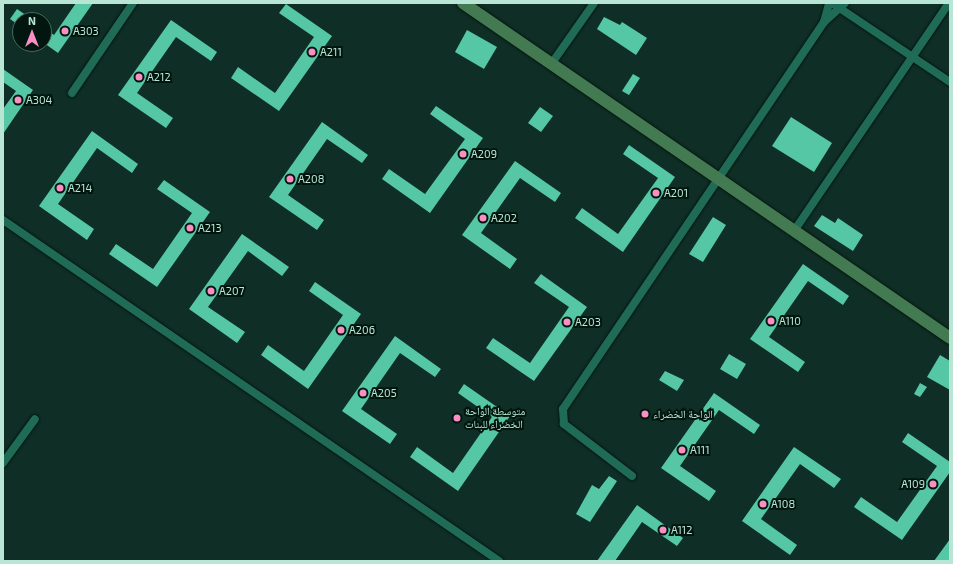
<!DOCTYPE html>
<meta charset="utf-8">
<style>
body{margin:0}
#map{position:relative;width:953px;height:564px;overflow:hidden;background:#0f2e25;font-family:"Exo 2","Noto Naskh Arabic",sans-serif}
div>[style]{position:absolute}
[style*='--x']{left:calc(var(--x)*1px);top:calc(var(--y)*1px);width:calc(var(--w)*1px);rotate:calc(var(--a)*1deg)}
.building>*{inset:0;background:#55c7a4}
.roads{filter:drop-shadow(0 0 1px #00160e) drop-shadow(0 0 1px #00160e)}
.street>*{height:8px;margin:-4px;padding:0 4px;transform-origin:4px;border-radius:4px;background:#1f6b56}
.secondary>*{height:12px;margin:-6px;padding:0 6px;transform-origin:6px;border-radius:6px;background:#447a52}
.dots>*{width:11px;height:11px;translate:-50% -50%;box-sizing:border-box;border:2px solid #00160e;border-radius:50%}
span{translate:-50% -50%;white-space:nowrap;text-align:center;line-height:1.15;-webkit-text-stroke:4px #00160e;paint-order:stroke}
.poi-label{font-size:11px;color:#b9e5d5}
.left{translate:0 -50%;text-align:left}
.right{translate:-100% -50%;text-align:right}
.frame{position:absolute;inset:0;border:4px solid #b9e5d5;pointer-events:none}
.north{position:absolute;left:12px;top:12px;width:40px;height:40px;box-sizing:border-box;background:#00160e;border:1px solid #4a695e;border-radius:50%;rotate:0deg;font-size:11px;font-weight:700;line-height:16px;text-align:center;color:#b9e5d5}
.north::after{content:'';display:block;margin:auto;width:14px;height:18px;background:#fb8fc4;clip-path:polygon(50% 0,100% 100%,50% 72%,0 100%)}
</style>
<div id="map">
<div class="building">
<div style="clip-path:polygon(76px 3px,93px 3px,58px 53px,44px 43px,44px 28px,54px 35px)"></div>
<div style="clip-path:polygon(286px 4px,332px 36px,279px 111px,231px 78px,238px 67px,275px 93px,314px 37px,279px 13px)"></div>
<div style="clip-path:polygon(17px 9px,33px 20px,20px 20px,20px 26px,10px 19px)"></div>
<div style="clip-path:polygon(604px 17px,620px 25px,622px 22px,647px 38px,636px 55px,597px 29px)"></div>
<div style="clip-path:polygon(171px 20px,217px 52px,211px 61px,176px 37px,137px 93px,173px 118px,166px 128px,118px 95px)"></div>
<div style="clip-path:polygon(467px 30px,497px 47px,484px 69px,455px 52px)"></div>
<div style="clip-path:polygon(3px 69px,33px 90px,3px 134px,3px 109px,16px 91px,3px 82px)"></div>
<div style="clip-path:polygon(633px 74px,640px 78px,629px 95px,622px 91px)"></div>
<div style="clip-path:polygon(436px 106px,483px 138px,430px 213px,382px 179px,389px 169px,425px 194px,465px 139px,430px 114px)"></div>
<div style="clip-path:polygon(540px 107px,553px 116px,541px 132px,528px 123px)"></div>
<div style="clip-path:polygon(791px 117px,832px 143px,814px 172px,772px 146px)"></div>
<div style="clip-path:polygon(322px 122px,368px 155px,362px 163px,327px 139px,288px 195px,324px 220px,317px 230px,269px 197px)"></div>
<div style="clip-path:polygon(92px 131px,138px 164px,132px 173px,97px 148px,58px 204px,94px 229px,87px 240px,39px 206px)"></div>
<div style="clip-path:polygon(629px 145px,675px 177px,623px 252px,575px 218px,582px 208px,618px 234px,658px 178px,623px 154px)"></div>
<div style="clip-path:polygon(515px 161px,561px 193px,555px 202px,520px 178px,481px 233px,517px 259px,510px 269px,462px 235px)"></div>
<div style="clip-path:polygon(164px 180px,210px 212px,157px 287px,109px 254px,116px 244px,153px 269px,192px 213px,157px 189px)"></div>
<div style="clip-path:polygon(822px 215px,835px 223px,838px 218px,863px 235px,853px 251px,814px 226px)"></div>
<div style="clip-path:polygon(713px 217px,726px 225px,703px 262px,689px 254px)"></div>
<div style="clip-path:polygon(242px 234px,289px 267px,282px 276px,248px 251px,208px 307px,245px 332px,237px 343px,189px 309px)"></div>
<div style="clip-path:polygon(803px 264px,849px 296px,843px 305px,808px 281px,769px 337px,805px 362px,798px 372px,750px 339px)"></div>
<div style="clip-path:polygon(541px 274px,587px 307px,534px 381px,486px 348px,493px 338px,530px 363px,569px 307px,534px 283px)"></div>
<div style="clip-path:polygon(315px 282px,361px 314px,308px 389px,261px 355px,268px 345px,304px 371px,343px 315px,309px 291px)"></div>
<div style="clip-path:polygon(395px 336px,441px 369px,435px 377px,400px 353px,361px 409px,397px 434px,390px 444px,342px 411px)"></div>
<div style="clip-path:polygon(729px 354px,746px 364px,737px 379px,720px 369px)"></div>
<div style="clip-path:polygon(940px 355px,950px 361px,950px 390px,927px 377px)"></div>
<div style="clip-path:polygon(665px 371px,684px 380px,677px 391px,659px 380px)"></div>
<div style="clip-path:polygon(920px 383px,927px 387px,920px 397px,914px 394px)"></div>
<div style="clip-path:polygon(464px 384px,510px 416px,458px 491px,410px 457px,417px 447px,453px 473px,492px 417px,458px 393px)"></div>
<div style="clip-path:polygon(714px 393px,760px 425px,754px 434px,719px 410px,680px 466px,716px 491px,709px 501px,661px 468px)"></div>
<div style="clip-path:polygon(908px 433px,950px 462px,950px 472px,902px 540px,854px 507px,861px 497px,897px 522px,937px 466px,902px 442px)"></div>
<div style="clip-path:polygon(794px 447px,841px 479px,834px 488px,800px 464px,761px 519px,797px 545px,790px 555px,742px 521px)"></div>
<div style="clip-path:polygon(609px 476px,617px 481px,590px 522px,576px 514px,592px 485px,599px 489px)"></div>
<div style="clip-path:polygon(637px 505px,683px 538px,677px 546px,642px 522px,615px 561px,597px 561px)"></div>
<div style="clip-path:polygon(950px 539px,950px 561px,934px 561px)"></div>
</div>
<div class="roads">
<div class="street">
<div style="--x:832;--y:3;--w:142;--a:33.8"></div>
<div style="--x:824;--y:22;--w:20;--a:-75"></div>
<div style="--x:552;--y:63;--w:73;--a:-55"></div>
<div style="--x:72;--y:93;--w:109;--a:-55.9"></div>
<div style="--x:3;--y:220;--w:602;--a:34.51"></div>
<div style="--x:794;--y:231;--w:276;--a:-55.8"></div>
<div style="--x:3;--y:463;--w:54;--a:-54"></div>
<div style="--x:632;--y:476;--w:86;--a:-142.6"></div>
<div style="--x:564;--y:424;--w:15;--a:-94"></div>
<div style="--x:563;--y:409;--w:467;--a:-56"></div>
<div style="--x:824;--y:22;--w:28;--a:-42"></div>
</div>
<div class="secondary">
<div style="--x:463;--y:3;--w:591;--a:34.52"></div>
</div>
</div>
<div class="dots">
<div style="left:65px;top:31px;background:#fb8fc4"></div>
<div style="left:312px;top:52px;background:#fb8fc4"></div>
<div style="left:139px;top:77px;background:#fb8fc4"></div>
<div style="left:18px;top:100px;background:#fb8fc4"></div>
<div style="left:463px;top:154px;background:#fb8fc4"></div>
<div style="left:290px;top:179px;background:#fb8fc4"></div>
<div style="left:60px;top:188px;background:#fb8fc4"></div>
<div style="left:656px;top:193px;background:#fb8fc4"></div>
<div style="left:483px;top:218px;background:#fb8fc4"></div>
<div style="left:190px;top:228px;background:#fb8fc4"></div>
<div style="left:211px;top:291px;background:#fb8fc4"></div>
<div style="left:771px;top:321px;background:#fb8fc4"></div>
<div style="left:567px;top:322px;background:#fb8fc4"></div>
<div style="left:341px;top:330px;background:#fb8fc4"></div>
<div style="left:363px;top:393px;background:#fb8fc4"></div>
<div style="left:645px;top:414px;background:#fb8fc4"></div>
<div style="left:457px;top:418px;background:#fb8fc4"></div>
<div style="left:682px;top:450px;background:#fb8fc4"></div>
<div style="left:933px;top:484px;background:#fb8fc4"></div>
<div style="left:763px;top:504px;background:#fb8fc4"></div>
<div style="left:663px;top:530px;background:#fb8fc4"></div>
</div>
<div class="poi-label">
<span class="left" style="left:73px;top:31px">A303</span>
<span class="left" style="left:320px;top:52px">A211</span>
<span class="left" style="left:147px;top:77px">A212</span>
<span class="left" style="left:26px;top:100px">A304</span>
<span class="left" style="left:471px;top:154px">A209</span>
<span class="left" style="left:298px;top:179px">A208</span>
<span class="left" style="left:68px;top:188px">A214</span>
<span class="left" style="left:664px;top:193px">A201</span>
<span class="left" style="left:491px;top:218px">A202</span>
<span class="left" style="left:198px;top:228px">A213</span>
<span class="left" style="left:219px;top:291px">A207</span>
<span class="left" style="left:779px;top:321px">A110</span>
<span class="left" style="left:575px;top:322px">A203</span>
<span class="left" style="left:349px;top:330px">A206</span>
<span class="left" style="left:371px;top:393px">A205</span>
<span class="left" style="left:465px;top:418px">متوسطة الواحة<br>الخضراء للبنات</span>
<span class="left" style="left:653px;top:414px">الواحة الخضراء</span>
<span class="left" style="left:690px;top:450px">A111</span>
<span class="right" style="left:925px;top:484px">A109</span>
<span class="left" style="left:771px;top:504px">A108</span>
<span class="left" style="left:671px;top:530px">A112</span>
</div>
<div class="frame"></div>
<div class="north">N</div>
</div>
